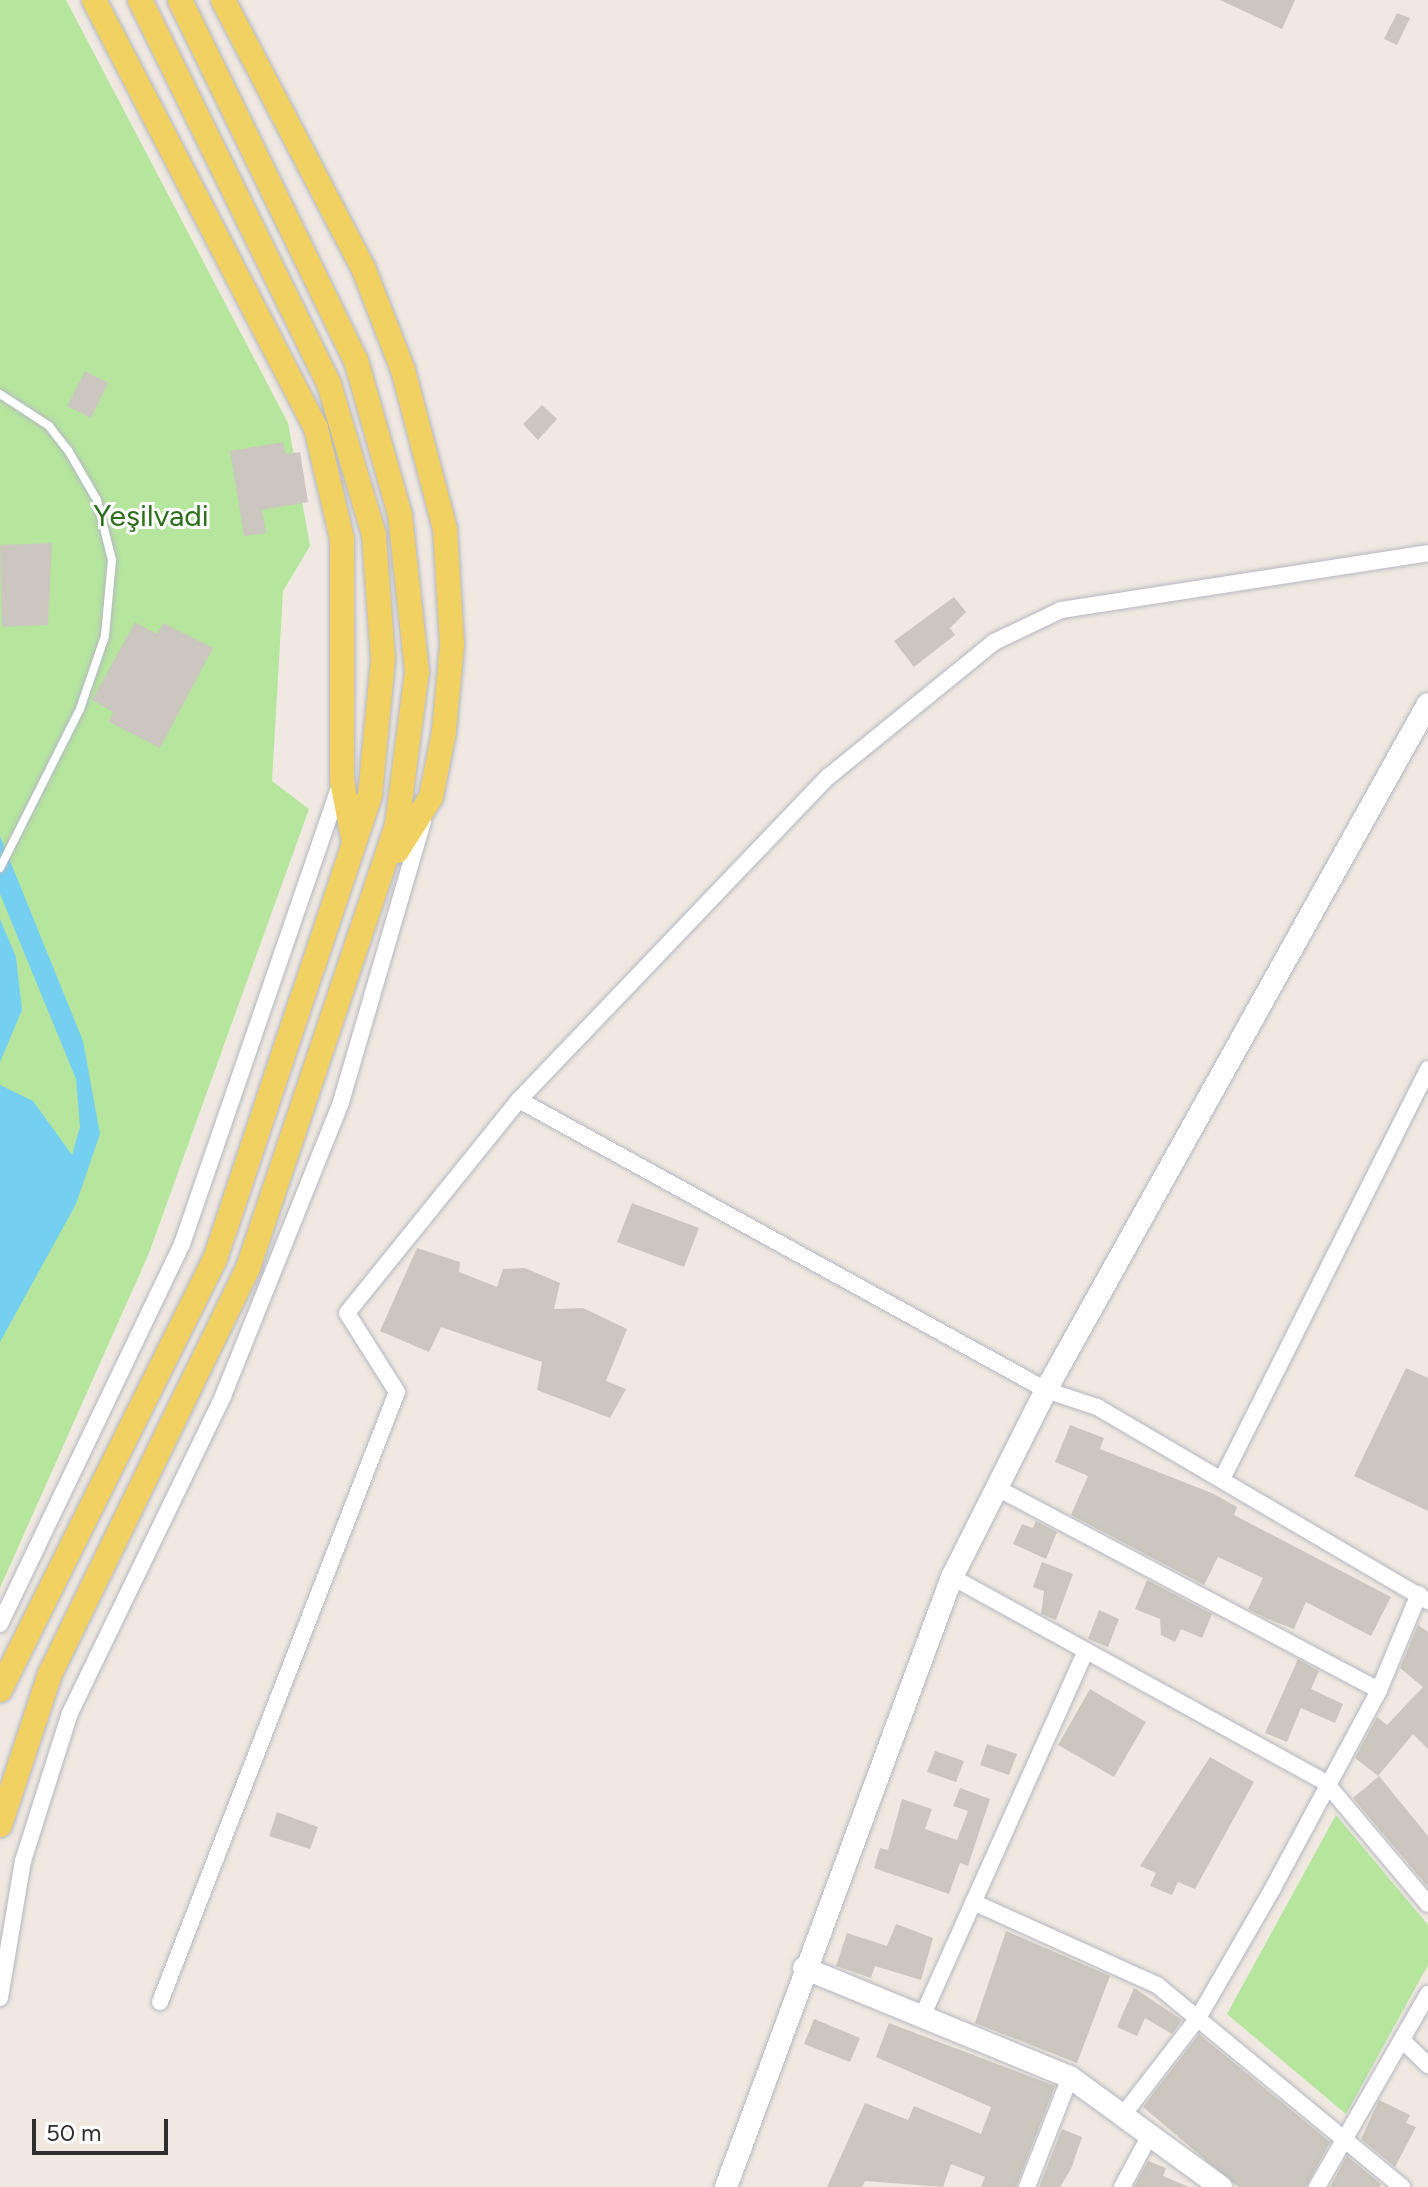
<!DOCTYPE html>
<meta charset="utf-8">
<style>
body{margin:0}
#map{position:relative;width:1428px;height:2187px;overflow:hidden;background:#efe9e1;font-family:Figtree,sans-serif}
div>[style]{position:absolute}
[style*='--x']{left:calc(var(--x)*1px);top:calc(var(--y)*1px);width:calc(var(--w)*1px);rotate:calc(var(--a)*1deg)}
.green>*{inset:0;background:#b6e59e}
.water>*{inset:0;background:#75cff0}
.building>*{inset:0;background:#cbc7bf}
.roads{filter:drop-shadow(0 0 2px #b4b7c1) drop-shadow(0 0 2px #b4b7c1)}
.lane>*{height:8px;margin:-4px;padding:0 4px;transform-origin:4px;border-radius:4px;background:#fff}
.street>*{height:16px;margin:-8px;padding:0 8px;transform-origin:8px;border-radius:8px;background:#fff}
.secondary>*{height:22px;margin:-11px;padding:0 11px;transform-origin:11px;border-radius:11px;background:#fff}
.primary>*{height:24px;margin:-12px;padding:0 12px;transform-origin:12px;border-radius:12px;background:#f2d163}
span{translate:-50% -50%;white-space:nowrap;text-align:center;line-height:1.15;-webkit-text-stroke:6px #fff;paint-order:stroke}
.park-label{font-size:30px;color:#2c6e1b}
.scale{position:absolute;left:32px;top:2119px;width:136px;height:36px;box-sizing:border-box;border:4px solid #2e2e2e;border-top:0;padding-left:10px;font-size:24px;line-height:28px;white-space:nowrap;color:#2e2e2e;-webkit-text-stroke:6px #fff;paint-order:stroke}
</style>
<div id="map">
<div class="green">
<div style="clip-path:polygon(0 0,66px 0,288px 423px,310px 546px,283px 591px,272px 781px,309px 809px,149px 1253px,0 1588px)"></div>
<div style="clip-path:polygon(1336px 1815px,1428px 1925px,1428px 1965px,1346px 2114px,1227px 2014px)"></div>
</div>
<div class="water">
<div style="clip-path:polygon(0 836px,83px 1041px,100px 1134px,76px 1204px,0 1342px,0 1085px,33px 1101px,72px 1155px,80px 1127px,76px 1079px,0 894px)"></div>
<div style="clip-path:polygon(0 919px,16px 957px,22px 1010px,0 1062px)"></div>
</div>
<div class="building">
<div style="clip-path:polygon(1220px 0,1295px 0,1282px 29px)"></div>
<div style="clip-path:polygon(1397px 13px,1410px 18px,1397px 45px,1384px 39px)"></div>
<div style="clip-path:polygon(85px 371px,108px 383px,91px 418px,67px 406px)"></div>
<div style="clip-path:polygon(542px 405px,557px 419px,538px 440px,523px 424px)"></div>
<div style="clip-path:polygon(283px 442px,286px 454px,300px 452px,308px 502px,262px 510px,266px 533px,244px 536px,230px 451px)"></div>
<div style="clip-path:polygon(52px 543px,48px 625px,2px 627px,0 545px)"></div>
<div style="clip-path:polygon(954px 597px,966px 612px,950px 628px,955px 635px,914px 667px,894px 641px)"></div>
<div style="clip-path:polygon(135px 622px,157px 634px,163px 623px,213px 648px,160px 748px,109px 722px,113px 712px,92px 700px)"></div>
<div style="clip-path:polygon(632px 1203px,699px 1228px,684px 1267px,617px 1242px)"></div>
<div style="clip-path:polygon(417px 1248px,460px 1262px,459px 1272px,497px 1287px,503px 1269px,525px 1268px,560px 1283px,554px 1309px,583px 1308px,627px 1329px,606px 1381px,626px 1389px,610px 1418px,537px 1390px,542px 1362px,441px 1327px,429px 1352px,380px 1331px)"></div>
<div style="clip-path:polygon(1406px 1368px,1428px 1378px,1428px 1511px,1354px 1476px)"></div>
<div style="clip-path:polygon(1070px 1425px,1104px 1438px,1100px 1449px,1214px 1494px,1237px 1507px,1234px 1515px,1391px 1597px,1371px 1636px,1306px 1602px,1294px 1629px,1268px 1619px,1248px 1609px,1263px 1578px,1218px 1557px,1204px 1585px,1071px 1515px,1088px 1476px,1055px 1462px)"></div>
<div style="clip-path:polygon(1036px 1521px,1057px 1532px,1046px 1559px,1013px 1544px,1022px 1524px,1033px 1528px)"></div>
<div style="clip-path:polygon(1042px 1562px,1073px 1574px,1056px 1620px,1041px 1614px,1044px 1591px,1033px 1587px)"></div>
<div style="clip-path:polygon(1147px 1580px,1212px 1614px,1202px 1638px,1181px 1629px,1175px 1642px,1161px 1635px,1160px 1619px,1135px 1609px)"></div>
<div style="clip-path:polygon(1099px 1610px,1119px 1619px,1108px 1647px,1088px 1639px)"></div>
<div style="clip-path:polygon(1418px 1625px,1428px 1632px,1428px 1749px,1413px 1734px,1378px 1776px,1355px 1758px,1377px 1717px,1387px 1725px,1423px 1687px,1400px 1668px)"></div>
<div style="clip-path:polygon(1298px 1659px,1319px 1671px,1311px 1689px,1343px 1704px,1335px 1723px,1301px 1708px,1287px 1742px,1265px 1733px)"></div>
<div style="clip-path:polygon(1090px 1689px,1146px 1722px,1114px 1777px,1058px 1745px)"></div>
<div style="clip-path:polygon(987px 1744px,1017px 1754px,1009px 1775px,980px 1765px)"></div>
<div style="clip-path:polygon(935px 1751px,964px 1761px,956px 1782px,927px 1772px)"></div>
<div style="clip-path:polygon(1210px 1757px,1254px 1782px,1195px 1889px,1178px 1882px,1172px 1895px,1150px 1886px,1156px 1873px,1140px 1866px)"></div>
<div style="clip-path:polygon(1379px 1776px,1428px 1836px,1428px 1887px,1353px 1798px)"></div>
<div style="clip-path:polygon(960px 1788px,990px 1799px,968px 1866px,960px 1863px,949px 1894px,874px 1868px,880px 1848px,888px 1850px,902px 1799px,932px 1809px,925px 1829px,957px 1840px,968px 1811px,953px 1806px)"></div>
<div style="clip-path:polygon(277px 1812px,318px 1827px,310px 1849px,269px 1836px)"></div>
<div style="clip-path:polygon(896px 1924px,933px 1938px,921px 1980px,875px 1966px,871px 1978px,836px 1966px,847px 1933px,887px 1946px)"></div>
<div style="clip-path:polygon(1006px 1931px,1110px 1976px,1077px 2063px,975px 2023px)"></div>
<div style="clip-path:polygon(1134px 1988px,1182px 2020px,1172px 2034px,1145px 2018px,1137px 2036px,1117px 2027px)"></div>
<div style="clip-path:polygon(814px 2019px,860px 2038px,850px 2062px,804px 2044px)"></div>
<div style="clip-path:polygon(889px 2023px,1055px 2086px,1016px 2187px,981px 2187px,985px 2177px,951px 2164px,943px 2187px,865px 2181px,862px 2187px,827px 2187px,865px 2103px,908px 2120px,914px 2106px,981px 2134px,991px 2107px,876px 2057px)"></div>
<div style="clip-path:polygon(1199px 2034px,1330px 2142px,1306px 2187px,1238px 2187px,1143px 2107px)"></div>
<div style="clip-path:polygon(1379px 2100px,1410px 2115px,1406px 2123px,1416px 2127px,1395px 2167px,1361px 2139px)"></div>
<div style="clip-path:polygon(1062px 2129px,1082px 2137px,1071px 2169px,1060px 2187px,1039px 2187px)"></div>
<div style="clip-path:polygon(1347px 2156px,1381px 2184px,1379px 2187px,1330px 2187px)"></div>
<div style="clip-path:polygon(1148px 2161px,1166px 2168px,1163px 2176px,1189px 2187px,1134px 2187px)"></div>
</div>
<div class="roads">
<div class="lane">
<div style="--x:0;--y:394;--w:59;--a:33.1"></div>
<div style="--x:49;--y:426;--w:31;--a:52"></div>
<div style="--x:68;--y:450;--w:58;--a:59.9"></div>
<div style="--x:97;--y:500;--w:62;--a:76"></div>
<div style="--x:112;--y:560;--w:76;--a:95.3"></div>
<div style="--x:105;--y:636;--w:77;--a:108.9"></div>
<div style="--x:80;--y:709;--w:178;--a:116.7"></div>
</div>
<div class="street">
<div style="--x:519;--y:1100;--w:602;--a:28.82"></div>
<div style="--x:1046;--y:1390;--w:54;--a:18.4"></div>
<div style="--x:1097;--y:1407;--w:384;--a:30.4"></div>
<div style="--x:1222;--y:1479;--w:459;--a:-63.3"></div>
<div style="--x:997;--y:1488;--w:432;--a:27.9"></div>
<div style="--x:952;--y:1577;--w:427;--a:28.8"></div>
<div style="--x:1326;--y:1783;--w:158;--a:49.9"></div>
<div style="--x:0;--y:1624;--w:421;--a:-64.4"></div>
<div style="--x:182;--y:1244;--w:489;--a:-71"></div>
<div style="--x:973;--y:1902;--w:202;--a:24.3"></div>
<div style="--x:1157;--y:1985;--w:318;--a:39.5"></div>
<div style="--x:0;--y:1998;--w:139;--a:-80.5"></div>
<div style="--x:23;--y:1861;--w:155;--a:-72.4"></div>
<div style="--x:70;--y:1713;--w:352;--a:-64.2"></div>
<div style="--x:223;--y:1396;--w:317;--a:-68.1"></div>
<div style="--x:341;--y:1102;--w:292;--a:-73.7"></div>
<div style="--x:160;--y:2002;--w:654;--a:-68.77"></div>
<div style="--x:397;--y:1392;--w:93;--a:-122.3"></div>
<div style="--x:347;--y:1313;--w:274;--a:-51.1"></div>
<div style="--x:519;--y:1100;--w:447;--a:-46.3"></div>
<div style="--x:828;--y:777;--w:214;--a:-39.1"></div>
<div style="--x:994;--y:642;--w:74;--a:-25.5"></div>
<div style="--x:1061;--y:610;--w:371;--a:-8.8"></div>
<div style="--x:922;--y:2017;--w:398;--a:-65.9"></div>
<div style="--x:1403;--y:2041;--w:35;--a:44"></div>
<div style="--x:1123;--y:2115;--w:123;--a:-52.3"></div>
<div style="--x:1198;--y:2018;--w:150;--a:-60"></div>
<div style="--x:1273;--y:1888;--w:225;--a:-61.8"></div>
<div style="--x:1379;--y:1690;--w:104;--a:-67.4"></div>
<div style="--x:1027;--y:2187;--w:118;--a:-68.6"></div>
<div style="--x:1122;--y:2187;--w:59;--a:-61.7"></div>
<div style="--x:1317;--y:2187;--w:223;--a:-60.1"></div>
</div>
<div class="secondary">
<div style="--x:804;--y:1968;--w:287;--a:22.3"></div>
<div style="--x:1070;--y:2077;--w:187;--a:36.1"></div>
<div style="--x:726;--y:2187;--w:651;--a:-69.67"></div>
<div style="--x:952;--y:1577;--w:209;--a:-63.3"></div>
<div style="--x:1046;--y:1390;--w:785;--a:-60.89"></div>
</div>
<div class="primary">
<div style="--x:94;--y:0;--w:482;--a:62.6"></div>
<div style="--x:316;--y:428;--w:114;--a:76.8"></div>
<div style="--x:342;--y:539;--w:242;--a:90"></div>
<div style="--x:342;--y:781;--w:63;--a:79"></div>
<div style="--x:223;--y:0;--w:305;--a:62.4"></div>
<div style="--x:364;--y:270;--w:107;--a:68.7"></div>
<div style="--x:403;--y:370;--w:164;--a:75.2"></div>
<div style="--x:445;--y:529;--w:116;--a:86.5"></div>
<div style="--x:452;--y:645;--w:87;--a:95.3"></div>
<div style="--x:444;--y:732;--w:66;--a:101.3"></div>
<div style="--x:431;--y:797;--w:64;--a:122.2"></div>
<div style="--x:0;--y:1690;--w:482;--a:-63.5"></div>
<div style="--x:215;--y:1259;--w:489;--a:-71.5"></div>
<div style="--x:370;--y:795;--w:137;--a:-84.5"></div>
<div style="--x:383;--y:659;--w:124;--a:-94.2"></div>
<div style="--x:374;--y:535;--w:158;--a:-106.6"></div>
<div style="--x:329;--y:384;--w:428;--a:-116.2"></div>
<div style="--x:0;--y:1825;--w:159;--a:-71.7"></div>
<div style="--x:50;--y:1674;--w:452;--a:-64"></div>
<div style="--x:248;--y:1268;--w:467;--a:-71.4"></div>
<div style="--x:397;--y:825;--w:154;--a:-82.6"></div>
<div style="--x:417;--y:672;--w:158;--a:-96.2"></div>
<div style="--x:400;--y:515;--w:160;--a:-105.9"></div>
<div style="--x:356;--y:361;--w:402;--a:-116"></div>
</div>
</div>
<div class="park-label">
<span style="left:151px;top:516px">Yeşilvadi</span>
</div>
<div class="scale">50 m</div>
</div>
